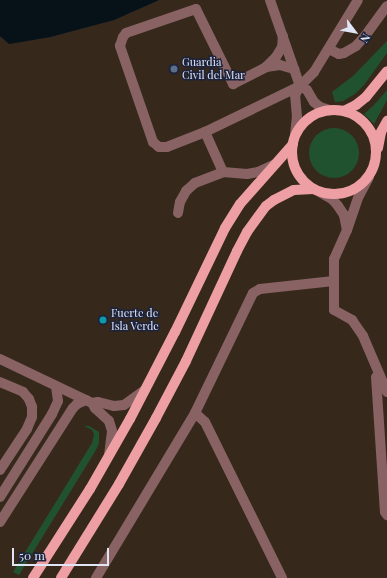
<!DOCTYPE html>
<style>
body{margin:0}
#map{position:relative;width:387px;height:578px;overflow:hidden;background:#1c233b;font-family:"Playfair Display",serif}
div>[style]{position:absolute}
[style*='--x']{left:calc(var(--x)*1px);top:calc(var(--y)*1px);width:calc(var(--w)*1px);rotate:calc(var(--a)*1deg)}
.industrial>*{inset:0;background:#36291b}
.green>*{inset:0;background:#215230}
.round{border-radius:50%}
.water>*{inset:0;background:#061218}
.minor>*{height:10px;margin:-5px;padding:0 5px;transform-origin:5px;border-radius:5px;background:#896264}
.major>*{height:10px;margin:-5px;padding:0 5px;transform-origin:5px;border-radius:5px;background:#ee9fa4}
.major>.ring{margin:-5px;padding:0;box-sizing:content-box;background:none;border:10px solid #ee9fa4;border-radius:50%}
.dots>*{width:11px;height:11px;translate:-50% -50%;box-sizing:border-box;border:2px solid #1c233b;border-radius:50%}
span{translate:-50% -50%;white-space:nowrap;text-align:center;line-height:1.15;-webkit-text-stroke:3px #1c233b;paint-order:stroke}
.poi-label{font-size:11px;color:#e0e5f6}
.left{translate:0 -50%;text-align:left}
.north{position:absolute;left:335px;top:12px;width:40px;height:40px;-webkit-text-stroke:3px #1c233b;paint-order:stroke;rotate:122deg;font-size:11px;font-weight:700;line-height:16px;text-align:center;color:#e0e5f6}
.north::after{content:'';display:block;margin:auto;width:14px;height:18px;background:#e0e5f6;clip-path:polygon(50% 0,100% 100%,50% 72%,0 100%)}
.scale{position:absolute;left:12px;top:548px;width:97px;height:18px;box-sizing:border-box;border:2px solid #e0e5f6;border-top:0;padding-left:5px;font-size:12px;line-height:14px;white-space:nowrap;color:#e0e5f6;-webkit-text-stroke:3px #1c233b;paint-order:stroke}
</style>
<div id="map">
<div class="industrial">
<div style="clip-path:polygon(159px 0,387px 0,387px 578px,0 578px,0 36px,9px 44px,50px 37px,114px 20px)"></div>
</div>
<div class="green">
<div style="clip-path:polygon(387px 41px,387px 53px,364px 85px,355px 94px,343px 101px,335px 102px,332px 92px,353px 76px)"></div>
<div style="clip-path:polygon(387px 90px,387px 100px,374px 124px,364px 114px,374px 105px)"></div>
<div class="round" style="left:309px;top:128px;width:50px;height:50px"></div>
<div style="clip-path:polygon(84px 426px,89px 426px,99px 432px,99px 443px,96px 450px,19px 575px,13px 572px,92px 443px,94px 434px,92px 430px)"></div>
</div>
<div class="water">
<div style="clip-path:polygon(0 0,159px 0,114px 20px,50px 37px,9px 44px,0 36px)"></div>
</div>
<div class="minor">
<div style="--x:270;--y:0;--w:91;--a:70.8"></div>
<div style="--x:300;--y:86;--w:8;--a:30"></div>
<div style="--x:307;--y:90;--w:14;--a:60"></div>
<div style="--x:314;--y:102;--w:8;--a:40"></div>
<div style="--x:320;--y:107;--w:10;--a:17"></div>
<div style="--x:283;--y:36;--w:11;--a:95"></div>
<div style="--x:282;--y:47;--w:12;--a:121"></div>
<div style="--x:276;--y:57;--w:14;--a:135"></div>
<div style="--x:266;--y:67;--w:14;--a:-8"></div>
<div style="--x:280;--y:65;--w:15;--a:16"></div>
<div style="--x:329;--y:49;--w:11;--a:27"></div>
<div style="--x:339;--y:54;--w:5;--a:-11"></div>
<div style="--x:344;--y:53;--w:14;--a:-30"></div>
<div style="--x:356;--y:46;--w:13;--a:-48"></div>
<div style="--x:365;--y:36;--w:37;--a:-54"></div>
<div style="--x:205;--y:132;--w:41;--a:158.5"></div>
<div style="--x:167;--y:147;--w:8;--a:180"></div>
<div style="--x:159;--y:147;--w:8;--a:-140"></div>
<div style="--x:153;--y:142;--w:102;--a:-109"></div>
<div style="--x:120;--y:46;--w:9;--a:-72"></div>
<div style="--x:123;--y:37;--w:5;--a:-53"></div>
<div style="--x:126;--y:33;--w:74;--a:-18.9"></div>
<div style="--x:196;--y:9;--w:84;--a:63.7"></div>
<div style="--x:233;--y:84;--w:37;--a:-27"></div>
<div style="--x:295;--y:135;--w:18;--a:-84"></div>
<div style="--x:297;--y:117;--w:22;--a:-95"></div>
<div style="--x:295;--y:95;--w:10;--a:-61"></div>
<div style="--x:223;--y:172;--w:44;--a:-114.2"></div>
<div style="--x:205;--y:132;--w:106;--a:-25.8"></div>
<div style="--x:300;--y:86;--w:20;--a:-45"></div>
<div style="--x:314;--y:72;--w:84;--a:-58.6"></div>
<div style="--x:321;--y:193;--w:13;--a:29"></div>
<div style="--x:332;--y:199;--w:9;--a:49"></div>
<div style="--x:338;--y:206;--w:11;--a:56"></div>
<div style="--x:344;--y:215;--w:15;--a:79"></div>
<div style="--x:347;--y:230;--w:36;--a:-71"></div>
<div style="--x:359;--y:196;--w:21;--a:-62"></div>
<div style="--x:178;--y:213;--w:11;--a:-80"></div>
<div style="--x:180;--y:202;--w:13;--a:-61"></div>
<div style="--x:186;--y:191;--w:12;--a:-42"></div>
<div style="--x:195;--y:183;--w:30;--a:-21"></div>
<div style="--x:223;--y:172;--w:24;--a:5"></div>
<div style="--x:247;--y:174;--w:11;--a:-10"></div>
<div style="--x:258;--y:172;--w:19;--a:-25"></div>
<div style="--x:347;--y:230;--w:32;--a:114"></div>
<div style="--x:334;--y:259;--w:51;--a:90"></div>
<div style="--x:334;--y:310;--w:21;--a:29"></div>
<div style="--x:352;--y:320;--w:19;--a:55"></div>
<div style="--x:363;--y:336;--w:61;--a:66.8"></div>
<div style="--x:0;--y:359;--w:102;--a:25.6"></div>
<div style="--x:92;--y:403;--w:6;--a:59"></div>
<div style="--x:95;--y:408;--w:19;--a:43"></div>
<div style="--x:109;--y:421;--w:10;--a:73"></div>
<div style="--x:112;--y:431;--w:24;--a:97"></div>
<div style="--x:376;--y:377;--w:135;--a:86.2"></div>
<div style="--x:385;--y:512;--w:4;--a:56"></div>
<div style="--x:0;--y:382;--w:25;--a:23"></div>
<div style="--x:23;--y:392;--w:9;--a:49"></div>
<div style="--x:29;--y:399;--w:9;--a:69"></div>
<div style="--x:32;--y:407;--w:10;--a:90"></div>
<div style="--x:32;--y:417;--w:13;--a:113"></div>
<div style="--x:27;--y:429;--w:49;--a:123.4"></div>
<div style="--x:92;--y:403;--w:6;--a:-9"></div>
<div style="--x:98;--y:402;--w:16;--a:14"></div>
<div style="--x:114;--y:406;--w:10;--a:-6"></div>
<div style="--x:124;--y:405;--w:26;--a:-36"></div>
<div style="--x:195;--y:413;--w:13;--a:42"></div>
<div style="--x:205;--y:422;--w:174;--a:63.7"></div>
<div style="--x:0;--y:497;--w:98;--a:-57.9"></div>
<div style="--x:52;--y:414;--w:14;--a:-65"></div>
<div style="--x:58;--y:401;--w:15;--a:-98"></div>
<div style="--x:0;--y:522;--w:135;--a:-57.4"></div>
<div style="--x:73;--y:408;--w:6;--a:-45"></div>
<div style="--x:77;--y:404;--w:10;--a:-24"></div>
<div style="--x:96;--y:578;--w:192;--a:-59"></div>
<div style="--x:195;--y:413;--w:133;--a:-64.2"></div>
<div style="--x:253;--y:293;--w:8;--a:-30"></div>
<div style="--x:260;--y:289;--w:74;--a:-6.2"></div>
</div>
<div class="major">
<div class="ring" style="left:292px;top:110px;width:74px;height:74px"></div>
<div style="--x:344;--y:111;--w:13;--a:-27"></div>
<div style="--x:356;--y:105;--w:13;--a:-39"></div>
<div style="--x:366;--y:97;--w:33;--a:-51"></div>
<div style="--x:378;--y:148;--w:16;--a:-79"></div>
<div style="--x:381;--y:132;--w:13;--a:-61"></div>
<div style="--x:33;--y:578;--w:106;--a:-57.4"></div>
<div style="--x:90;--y:489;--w:81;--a:-60.3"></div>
<div style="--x:130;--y:419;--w:98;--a:-62.7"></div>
<div style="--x:175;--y:332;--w:115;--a:-64.3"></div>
<div style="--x:225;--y:228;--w:28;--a:-58"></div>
<div style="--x:240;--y:204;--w:80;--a:-48.5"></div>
<div style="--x:61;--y:578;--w:110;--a:-58.3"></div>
<div style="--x:119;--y:484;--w:76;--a:-60.7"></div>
<div style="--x:156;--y:418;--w:64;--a:-62.2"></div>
<div style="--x:186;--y:361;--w:121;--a:-65.1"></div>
<div style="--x:237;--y:251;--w:21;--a:-62"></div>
<div style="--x:247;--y:232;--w:32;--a:-54"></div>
<div style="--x:266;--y:206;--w:10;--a:-37"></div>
<div style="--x:274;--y:200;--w:22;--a:-27"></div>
<div style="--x:294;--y:190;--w:19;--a:-3"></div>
</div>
<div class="dots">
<div style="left:174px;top:69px;background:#5c6f8a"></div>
<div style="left:103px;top:320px;background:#0f9aa8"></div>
</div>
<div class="poi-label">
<span class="left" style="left:182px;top:69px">Guardia<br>Civil del Mar</span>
<span class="left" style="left:111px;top:320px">Fuerte de<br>Isla Verde</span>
</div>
<div class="north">N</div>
<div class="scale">50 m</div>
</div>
